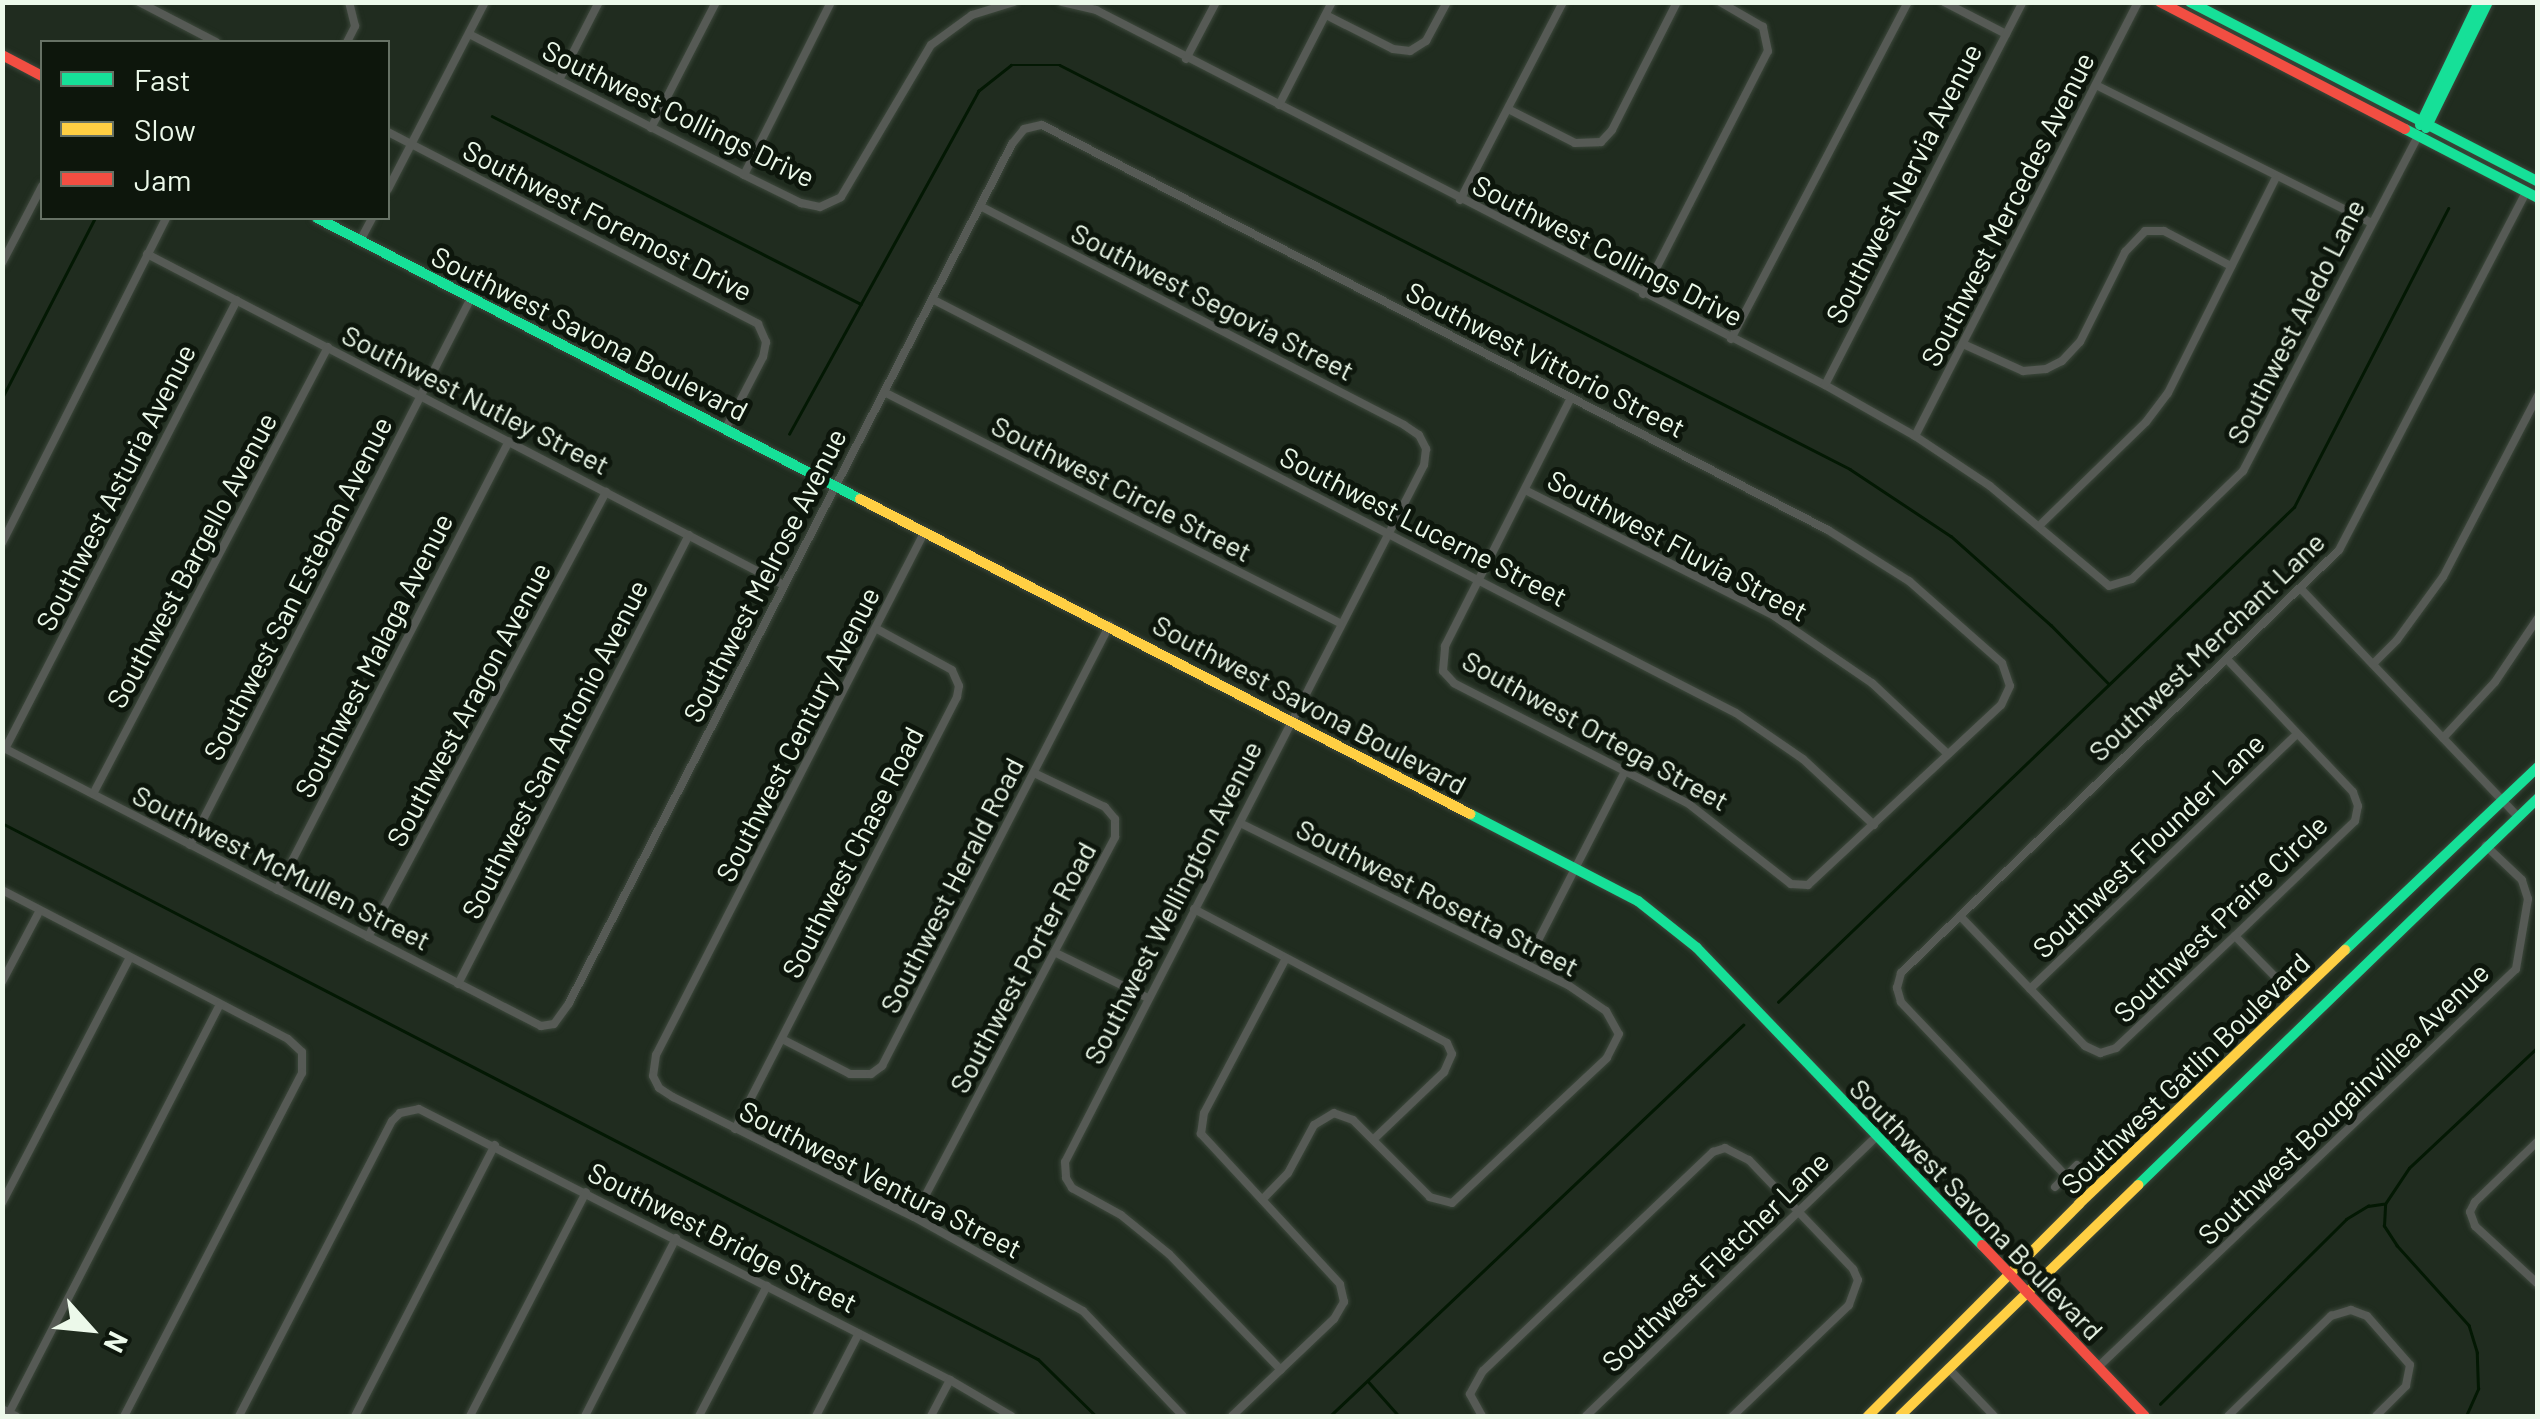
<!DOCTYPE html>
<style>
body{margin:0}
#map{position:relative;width:2540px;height:1419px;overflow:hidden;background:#202c1f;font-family:Barlow,sans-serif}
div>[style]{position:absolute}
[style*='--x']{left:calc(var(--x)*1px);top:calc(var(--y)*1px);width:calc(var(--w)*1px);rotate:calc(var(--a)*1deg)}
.stream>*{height:2.5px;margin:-1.25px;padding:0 1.25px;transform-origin:1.25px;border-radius:1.25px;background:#031803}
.roads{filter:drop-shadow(0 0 2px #3d483c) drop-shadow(0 0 2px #3d483c)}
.street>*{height:8px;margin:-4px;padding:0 4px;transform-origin:4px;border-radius:4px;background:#565a55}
.fast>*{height:10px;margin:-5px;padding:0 5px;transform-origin:5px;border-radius:5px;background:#16e098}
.slow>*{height:10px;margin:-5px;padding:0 5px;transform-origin:5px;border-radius:5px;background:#ffcf43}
.jam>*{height:10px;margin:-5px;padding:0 5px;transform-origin:5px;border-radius:5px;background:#f24e42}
span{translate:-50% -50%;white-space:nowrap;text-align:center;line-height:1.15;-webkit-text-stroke:10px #0d160c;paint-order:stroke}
.street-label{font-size:28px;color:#ecf9ea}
.frame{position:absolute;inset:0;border:5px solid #ecf9ea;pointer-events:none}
.legend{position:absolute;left:40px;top:40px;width:350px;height:180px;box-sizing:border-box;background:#0d160c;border:2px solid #667165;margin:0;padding:12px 18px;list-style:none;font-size:30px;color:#ecf9ea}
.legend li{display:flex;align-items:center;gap:20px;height:50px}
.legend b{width:50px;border:2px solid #667165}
.north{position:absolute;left:40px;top:1279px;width:100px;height:100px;-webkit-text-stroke:8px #0d160c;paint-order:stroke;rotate:117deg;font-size:28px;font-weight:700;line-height:40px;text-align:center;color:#ecf9ea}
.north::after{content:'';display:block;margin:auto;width:35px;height:45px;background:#ecf9ea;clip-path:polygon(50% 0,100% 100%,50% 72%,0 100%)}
</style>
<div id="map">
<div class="stream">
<div style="--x:492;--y:116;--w:414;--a:27"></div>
<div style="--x:2;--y:398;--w:203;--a:-62.7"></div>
<div style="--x:789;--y:434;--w:392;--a:-61.1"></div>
<div style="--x:978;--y:91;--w:42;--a:-38.2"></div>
<div style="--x:1011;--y:65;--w:49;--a:0"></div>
<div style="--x:1060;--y:65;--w:887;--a:27.08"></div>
<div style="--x:1850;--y:469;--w:121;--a:33.6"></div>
<div style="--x:1951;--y:536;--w:134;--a:41.7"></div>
<div style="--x:2051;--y:625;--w:81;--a:45.5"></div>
<div style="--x:2;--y:823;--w:1166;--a:27.36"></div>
<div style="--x:1038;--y:1359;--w:81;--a:44.5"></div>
<div style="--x:1778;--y:1002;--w:715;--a:-43.81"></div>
<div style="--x:2294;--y:507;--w:336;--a:-62.7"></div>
<div style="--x:1368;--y:1381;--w:47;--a:48.5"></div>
<div style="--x:2160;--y:1404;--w:262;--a:-44.8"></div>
<div style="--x:2346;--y:1219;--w:26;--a:-31"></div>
<div style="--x:2368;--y:1206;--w:15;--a:-8"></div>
<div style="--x:1330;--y:1416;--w:569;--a:-43.43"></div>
<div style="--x:2466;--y:1416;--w:30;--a:-66"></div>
<div style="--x:2478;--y:1389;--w:36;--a:-92"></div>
<div style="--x:2477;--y:1353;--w:28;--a:-107"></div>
<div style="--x:2469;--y:1326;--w:108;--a:-132"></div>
<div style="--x:2397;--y:1246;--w:24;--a:-123"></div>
<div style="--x:2384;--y:1226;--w:22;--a:-87"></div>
<div style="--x:2385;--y:1204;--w:43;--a:-56.3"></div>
<div style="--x:2409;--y:1168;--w:177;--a:-43.2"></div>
</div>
<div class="roads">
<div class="street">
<div style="--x:139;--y:2;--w:87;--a:27.5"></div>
<div style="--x:1062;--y:2;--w:35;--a:13"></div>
<div style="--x:1096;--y:10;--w:820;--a:27.22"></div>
<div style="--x:1825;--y:385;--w:103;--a:29.5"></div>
<div style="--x:1915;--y:436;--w:90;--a:33.7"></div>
<div style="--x:1990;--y:486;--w:155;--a:40"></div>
<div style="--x:2109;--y:586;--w:24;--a:-17"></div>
<div style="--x:2132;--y:579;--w:155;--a:-44.2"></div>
<div style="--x:2243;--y:471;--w:378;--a:-62.4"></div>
<div style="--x:1944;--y:2;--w:70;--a:27.3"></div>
<div style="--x:1326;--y:15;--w:75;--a:26.9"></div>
<div style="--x:1393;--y:49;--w:17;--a:7"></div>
<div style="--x:1410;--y:51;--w:19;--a:-32"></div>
<div style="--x:1426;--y:41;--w:44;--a:-61.7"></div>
<div style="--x:469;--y:34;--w:309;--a:27.1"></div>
<div style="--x:744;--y:175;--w:64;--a:26.2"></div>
<div style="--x:801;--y:203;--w:19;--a:12"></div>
<div style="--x:820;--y:207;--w:23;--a:-25"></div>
<div style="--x:841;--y:197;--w:177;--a:-59.4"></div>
<div style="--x:931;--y:45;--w:51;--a:-36.2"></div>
<div style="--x:972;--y:15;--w:44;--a:-17.2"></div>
<div style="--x:347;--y:42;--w:18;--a:-63"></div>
<div style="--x:355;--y:26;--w:25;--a:-104"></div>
<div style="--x:1186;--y:59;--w:64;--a:-62.2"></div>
<div style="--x:559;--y:80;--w:88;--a:-62.9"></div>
<div style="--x:2096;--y:85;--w:308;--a:26.6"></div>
<div style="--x:1279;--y:105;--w:116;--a:-62.8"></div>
<div style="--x:1508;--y:109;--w:75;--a:26.9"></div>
<div style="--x:1575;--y:143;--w:26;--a:-2"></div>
<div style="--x:1601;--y:142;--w:16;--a:-47"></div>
<div style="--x:1612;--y:130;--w:144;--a:-63.1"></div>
<div style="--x:651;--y:128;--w:142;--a:-62.7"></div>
<div style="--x:388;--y:132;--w:417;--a:27.4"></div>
<div style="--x:758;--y:324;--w:20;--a:66"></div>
<div style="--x:766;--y:342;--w:15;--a:101"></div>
<div style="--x:763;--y:357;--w:80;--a:117.5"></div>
<div style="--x:744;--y:175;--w:194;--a:-63.3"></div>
<div style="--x:388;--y:189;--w:211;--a:-62.6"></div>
<div style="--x:1460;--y:200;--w:223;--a:-62.5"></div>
<div style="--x:980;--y:206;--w:477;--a:27.3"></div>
<div style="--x:1404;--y:425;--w:18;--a:34"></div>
<div style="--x:1419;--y:435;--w:16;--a:63"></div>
<div style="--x:1426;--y:449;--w:16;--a:97"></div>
<div style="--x:1424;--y:465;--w:784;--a:117.25"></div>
<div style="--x:1065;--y:1162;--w:16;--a:86"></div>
<div style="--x:1066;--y:1178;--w:12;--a:59"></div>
<div style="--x:1072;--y:1188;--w:56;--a:28.9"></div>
<div style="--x:1121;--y:1215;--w:62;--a:39.1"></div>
<div style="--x:1169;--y:1254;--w:161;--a:46"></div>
<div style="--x:361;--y:239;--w:24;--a:-62"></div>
<div style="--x:147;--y:254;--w:718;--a:27.46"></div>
<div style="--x:2;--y:263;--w:87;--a:-62.5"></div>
<div style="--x:1643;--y:294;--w:273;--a:-62.8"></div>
<div style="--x:1768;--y:51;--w:25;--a:-102"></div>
<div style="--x:1763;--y:27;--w:50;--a:-149.8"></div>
<div style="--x:932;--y:299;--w:904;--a:27.25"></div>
<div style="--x:1736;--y:713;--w:81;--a:34.5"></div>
<div style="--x:1803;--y:759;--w:97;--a:42.9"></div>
<div style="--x:1731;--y:339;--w:381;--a:-62.3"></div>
<div style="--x:1963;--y:344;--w:66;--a:24.2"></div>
<div style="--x:2023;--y:371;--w:23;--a:-5"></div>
<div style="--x:2046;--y:369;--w:18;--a:-27"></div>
<div style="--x:2062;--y:361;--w:26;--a:-47"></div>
<div style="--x:2080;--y:342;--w:101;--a:-63.4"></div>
<div style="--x:2125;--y:252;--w:29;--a:-46"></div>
<div style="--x:2145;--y:231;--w:19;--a:0"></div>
<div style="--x:2164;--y:231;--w:76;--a:27.6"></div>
<div style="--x:1825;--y:385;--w:431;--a:-62.7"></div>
<div style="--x:884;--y:392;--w:511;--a:26.87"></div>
<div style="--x:1915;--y:436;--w:488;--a:-62.8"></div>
<div style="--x:1525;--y:490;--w:279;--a:26.8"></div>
<div style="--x:1774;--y:616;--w:119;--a:34.4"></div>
<div style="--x:1872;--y:683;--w:104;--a:43.1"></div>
<div style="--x:2039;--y:526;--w:149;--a:-44.2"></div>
<div style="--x:2146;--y:422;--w:36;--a:-53"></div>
<div style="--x:2168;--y:393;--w:241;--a:-63.4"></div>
<div style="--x:925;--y:531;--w:589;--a:117.17"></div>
<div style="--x:656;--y:1055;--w:21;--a:98"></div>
<div style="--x:653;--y:1076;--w:13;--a:63"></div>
<div style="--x:659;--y:1088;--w:17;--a:33"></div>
<div style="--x:673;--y:1097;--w:269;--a:26.5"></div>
<div style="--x:914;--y:1217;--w:193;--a:29.1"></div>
<div style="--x:1083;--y:1311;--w:145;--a:46.4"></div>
<div style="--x:2;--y:543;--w:364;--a:-63.2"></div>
<div style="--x:2301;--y:589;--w:315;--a:46.4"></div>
<div style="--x:2373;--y:664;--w:34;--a:-45"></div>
<div style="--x:2397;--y:640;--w:78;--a:-53.9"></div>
<div style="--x:2443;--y:577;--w:205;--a:-62.4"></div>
<div style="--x:2443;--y:738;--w:76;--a:-47.1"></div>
<div style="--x:2495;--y:682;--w:77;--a:-56.1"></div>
<div style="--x:2;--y:747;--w:607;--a:27.37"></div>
<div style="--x:541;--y:1026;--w:13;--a:-9"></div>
<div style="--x:554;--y:1024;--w:26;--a:-54"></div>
<div style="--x:569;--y:1003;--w:967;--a:-62.72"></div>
<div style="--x:1012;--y:144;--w:19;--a:-51"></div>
<div style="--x:1024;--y:129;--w:18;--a:-13"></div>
<div style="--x:1042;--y:125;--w:884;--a:27.26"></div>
<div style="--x:1828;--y:530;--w:96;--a:32.2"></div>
<div style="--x:1909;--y:581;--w:124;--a:41.4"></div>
<div style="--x:2002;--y:663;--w:24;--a:71"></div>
<div style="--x:2010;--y:686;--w:21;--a:115"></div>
<div style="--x:2001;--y:705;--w:264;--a:137"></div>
<div style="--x:1808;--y:885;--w:17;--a:-177"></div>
<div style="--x:1791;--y:884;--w:130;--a:-141.9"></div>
<div style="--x:1689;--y:804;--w:264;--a:-152.8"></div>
<div style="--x:1454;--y:683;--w:16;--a:-133"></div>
<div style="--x:1443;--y:671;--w:25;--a:-85"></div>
<div style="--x:1445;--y:646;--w:278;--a:-63.1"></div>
<div style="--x:5;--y:749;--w:505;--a:-62.67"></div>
<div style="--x:93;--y:794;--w:505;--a:-62.27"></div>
<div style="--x:1240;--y:823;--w:366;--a:26.3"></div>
<div style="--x:1568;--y:985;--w:46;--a:34.4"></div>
<div style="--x:1606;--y:1011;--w:26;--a:61"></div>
<div style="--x:1619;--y:1034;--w:27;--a:117"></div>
<div style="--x:1607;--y:1058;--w:212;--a:136.9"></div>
<div style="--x:1452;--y:1203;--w:23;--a:-165"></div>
<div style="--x:1430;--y:1197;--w:109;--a:-135"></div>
<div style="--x:1353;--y:1120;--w:20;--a:-160"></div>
<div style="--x:1334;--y:1113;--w:23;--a:149"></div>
<div style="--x:1314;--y:1125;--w:55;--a:118.4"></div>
<div style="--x:1288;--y:1173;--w:37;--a:134"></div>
<div style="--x:190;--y:845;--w:615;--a:-62.81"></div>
<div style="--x:2;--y:890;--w:322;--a:27.5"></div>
<div style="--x:288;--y:1039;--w:19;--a:43"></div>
<div style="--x:302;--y:1052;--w:21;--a:90"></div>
<div style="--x:302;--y:1073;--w:386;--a:117.4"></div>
<div style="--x:277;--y:890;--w:505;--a:-62.67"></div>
<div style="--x:1194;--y:909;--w:286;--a:27.9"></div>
<div style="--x:1447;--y:1043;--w:12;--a:66"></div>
<div style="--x:1452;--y:1054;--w:20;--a:114"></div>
<div style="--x:1444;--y:1072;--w:97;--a:136.3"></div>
<div style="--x:1960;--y:916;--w:180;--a:46.1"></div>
<div style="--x:2085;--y:1046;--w:17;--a:25"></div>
<div style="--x:2100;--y:1053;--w:17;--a:-17"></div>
<div style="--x:2116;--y:1048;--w:163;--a:-43.3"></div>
<div style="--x:2235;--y:936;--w:166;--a:-43.8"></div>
<div style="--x:2355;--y:821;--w:15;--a:-79"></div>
<div style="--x:2358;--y:806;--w:15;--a:-110"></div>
<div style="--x:2353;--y:792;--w:183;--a:-133.5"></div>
<div style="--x:2235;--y:936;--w:87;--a:45.5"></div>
<div style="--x:368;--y:937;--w:505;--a:-61.86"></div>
<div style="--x:1056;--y:953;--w:102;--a:26.1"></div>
<div style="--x:1526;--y:964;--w:217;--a:-62.8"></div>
<div style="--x:2;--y:982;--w:81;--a:-62.2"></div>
<div style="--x:458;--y:984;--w:505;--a:-62.78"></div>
<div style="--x:2030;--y:989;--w:369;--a:-43.7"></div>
<div style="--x:782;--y:1039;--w:76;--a:27.2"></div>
<div style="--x:850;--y:1074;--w:21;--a:0"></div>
<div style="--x:871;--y:1074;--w:14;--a:-36"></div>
<div style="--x:882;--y:1066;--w:496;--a:-62.7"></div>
<div style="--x:735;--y:1129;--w:486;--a:-62.8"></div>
<div style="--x:957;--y:697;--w:11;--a:-80"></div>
<div style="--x:959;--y:686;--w:17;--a:-114"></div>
<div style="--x:952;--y:670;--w:85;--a:-151.3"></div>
<div style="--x:2538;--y:1141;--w:88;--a:135.9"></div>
<div style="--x:2475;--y:1202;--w:11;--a:117"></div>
<div style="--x:2470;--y:1212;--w:15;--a:70"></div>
<div style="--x:2475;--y:1226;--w:86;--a:42.6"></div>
<div style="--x:2066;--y:1176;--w:240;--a:-133.5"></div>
<div style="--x:1901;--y:1002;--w:15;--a:-106"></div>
<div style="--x:1897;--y:988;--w:16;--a:-75"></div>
<div style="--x:1901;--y:973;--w:609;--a:-44"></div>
<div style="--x:2339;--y:550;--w:404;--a:-62.4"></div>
<div style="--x:2055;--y:1187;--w:31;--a:-45"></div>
<div style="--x:2;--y:1203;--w:277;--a:-62.5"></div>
<div style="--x:914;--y:1217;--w:430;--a:-62.1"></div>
<div style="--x:1115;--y:837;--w:18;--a:-90"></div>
<div style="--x:1115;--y:819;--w:16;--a:-130"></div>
<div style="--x:1105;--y:807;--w:79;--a:-154.4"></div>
<div style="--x:2098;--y:1367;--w:577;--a:-43.6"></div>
<div style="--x:2516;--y:969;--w:71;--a:-80.3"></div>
<div style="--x:2528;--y:899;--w:20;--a:-108"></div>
<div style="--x:2522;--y:880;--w:50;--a:-136.6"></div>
<div style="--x:1948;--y:1368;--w:66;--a:46.2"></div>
<div style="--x:2;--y:1409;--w:16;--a:27"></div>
<div style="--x:9;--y:1413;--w:460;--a:-62.7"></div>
<div style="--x:239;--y:1416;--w:332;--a:-62.6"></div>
<div style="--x:392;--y:1121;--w:11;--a:-45"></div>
<div style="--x:400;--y:1113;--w:19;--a:-12"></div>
<div style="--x:419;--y:1109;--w:596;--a:27.04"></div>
<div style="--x:950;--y:1380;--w:71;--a:30.5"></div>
<div style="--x:355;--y:1416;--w:305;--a:-62.7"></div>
<div style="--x:470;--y:1416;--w:252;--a:-62.6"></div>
<div style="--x:585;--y:1416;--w:200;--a:-62.9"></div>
<div style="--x:699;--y:1416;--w:147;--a:-62.4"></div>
<div style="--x:816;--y:1416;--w:93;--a:-62.6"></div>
<div style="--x:931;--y:1416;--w:41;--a:-62.2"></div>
<div style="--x:1232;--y:1416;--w:141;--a:-43.6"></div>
<div style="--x:1334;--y:1319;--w:20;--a:-60"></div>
<div style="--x:1344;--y:1302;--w:18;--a:-103"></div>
<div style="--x:1340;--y:1284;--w:205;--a:-132.8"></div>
<div style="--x:1201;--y:1134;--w:21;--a:-82"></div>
<div style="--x:1204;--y:1113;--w:175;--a:-62.1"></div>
<div style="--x:1482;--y:1416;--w:25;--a:-119"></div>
<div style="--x:1470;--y:1394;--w:26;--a:-61"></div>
<div style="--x:1483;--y:1371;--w:318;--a:-43.6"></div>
<div style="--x:1713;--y:1152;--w:13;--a:-18"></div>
<div style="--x:1725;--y:1148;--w:27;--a:27"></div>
<div style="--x:1749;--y:1160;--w:151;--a:46.3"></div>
<div style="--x:1853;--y:1269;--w:12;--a:66"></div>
<div style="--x:1858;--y:1280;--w:27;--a:110"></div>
<div style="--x:1849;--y:1305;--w:161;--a:136.3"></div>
<div style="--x:1586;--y:1416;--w:402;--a:-43.9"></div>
<div style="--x:2228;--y:1416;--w:144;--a:-44.2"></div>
<div style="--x:2331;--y:1316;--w:21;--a:-17"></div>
<div style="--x:2351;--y:1310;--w:17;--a:21"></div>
<div style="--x:2367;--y:1316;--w:65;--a:48.7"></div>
<div style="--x:2410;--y:1365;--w:21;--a:101"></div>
<div style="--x:2406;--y:1386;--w:42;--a:135"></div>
</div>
<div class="fast">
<div style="--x:2190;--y:2;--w:392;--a:27.3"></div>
<div style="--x:2420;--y:125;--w:136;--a:-64.4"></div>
<div style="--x:2426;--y:128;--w:140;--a:-63.8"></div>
<div style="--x:2405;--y:129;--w:150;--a:27.4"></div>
<div style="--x:317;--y:218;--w:611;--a:27.36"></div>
<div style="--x:1470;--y:814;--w:189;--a:27.4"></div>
<div style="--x:1638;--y:901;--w:75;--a:38.5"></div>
<div style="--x:1697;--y:948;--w:412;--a:46.2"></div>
<div style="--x:2345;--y:950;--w:266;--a:-43.5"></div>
<div style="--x:2138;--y:1185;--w:557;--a:-44.05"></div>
</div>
<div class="slow">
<div style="--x:860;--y:499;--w:687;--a:27.31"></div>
<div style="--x:1868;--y:1416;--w:299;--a:-45.1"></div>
<div style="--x:2079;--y:1204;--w:368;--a:-43.7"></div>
<div style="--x:1900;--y:1416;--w:332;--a:-44.1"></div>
</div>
<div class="jam">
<div style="--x:2160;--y:2;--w:276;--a:27.4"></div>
<div style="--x:2;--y:55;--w:45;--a:27.7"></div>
<div style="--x:1982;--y:1245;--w:236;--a:46.4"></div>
</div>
</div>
<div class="street-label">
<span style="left:679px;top:113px;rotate:26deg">Southwest Collings Drive</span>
<span style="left:1903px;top:183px;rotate:-63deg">Southwest Nervia Avenue</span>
<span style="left:2007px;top:209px;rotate:-63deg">Southwest Mercedes Avenue</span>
<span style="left:608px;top:220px;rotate:27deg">Southwest Foremost Drive</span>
<span style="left:1608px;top:250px;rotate:27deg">Southwest Collings Drive</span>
<span style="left:1213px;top:301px;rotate:27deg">Southwest Segovia Street</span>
<span style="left:2295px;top:321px;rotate:-63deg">Southwest Aledo Lane</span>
<span style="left:590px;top:333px;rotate:27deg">Southwest Savona Boulevard</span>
<span style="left:1546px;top:359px;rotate:27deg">Southwest Vittorio Street</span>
<span style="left:476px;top:399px;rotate:27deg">Southwest Nutley Street</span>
<span style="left:115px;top:487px;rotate:-63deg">Southwest Asturia Avenue</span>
<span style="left:1122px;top:488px;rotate:27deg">Southwest Circle Street</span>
<span style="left:1424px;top:526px;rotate:27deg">Southwest Lucerne Street</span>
<span style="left:1678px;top:545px;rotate:28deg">Southwest Fluvia Street</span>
<span style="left:191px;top:560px;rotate:-62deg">Southwest Bargello Avenue</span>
<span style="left:764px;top:575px;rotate:-63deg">Southwest Melrose Avenue</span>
<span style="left:297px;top:588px;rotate:-63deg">Southwest San Esteban Avenue</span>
<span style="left:2206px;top:646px;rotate:-44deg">Southwest Merchant Lane</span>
<span style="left:373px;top:655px;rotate:-63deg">Southwest Malaga Avenue</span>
<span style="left:468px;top:704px;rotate:-62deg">Southwest Aragon Avenue</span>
<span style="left:1310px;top:704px;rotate:28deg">Southwest Savona Boulevard</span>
<span style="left:1596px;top:730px;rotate:29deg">Southwest Ortega Street</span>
<span style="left:797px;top:734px;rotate:-63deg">Southwest Century Avenue</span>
<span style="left:554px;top:749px;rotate:-63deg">Southwest San Antonio Avenue</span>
<span style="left:2148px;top:845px;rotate:-44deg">Southwest Flounder Lane</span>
<span style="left:852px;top:852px;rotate:-63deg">Southwest Chase Road</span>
<span style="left:282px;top:867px;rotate:27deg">Southwest McMullen Street</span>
<span style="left:951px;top:885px;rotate:-63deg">Southwest Herald Road</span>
<span style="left:1438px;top:897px;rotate:27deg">Southwest Rosetta Street</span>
<span style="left:1172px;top:902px;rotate:-63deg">Southwest Wellington Avenue</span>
<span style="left:2220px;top:918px;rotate:-44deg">Southwest Praire Circle</span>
<span style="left:1022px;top:967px;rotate:-62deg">Southwest Porter Road</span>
<span style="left:2185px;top:1073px;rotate:-44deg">Southwest Gatlin Boulevard</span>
<span style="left:2343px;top:1103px;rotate:-44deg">Southwest Bougainvillea Avenue</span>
<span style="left:881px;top:1179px;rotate:27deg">Southwest Ventura Street</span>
<span style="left:1977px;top:1209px;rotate:46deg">Southwest Savona Boulevard</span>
<span style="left:723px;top:1237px;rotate:27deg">Southwest Bridge Street</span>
<span style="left:1715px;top:1261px;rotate:-44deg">Southwest Fletcher Lane</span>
</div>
<div class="frame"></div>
<ul class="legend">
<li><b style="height:12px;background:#16e098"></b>Fast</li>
<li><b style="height:12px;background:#ffcf43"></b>Slow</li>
<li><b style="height:12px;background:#f24e42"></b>Jam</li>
</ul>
<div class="north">N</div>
</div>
